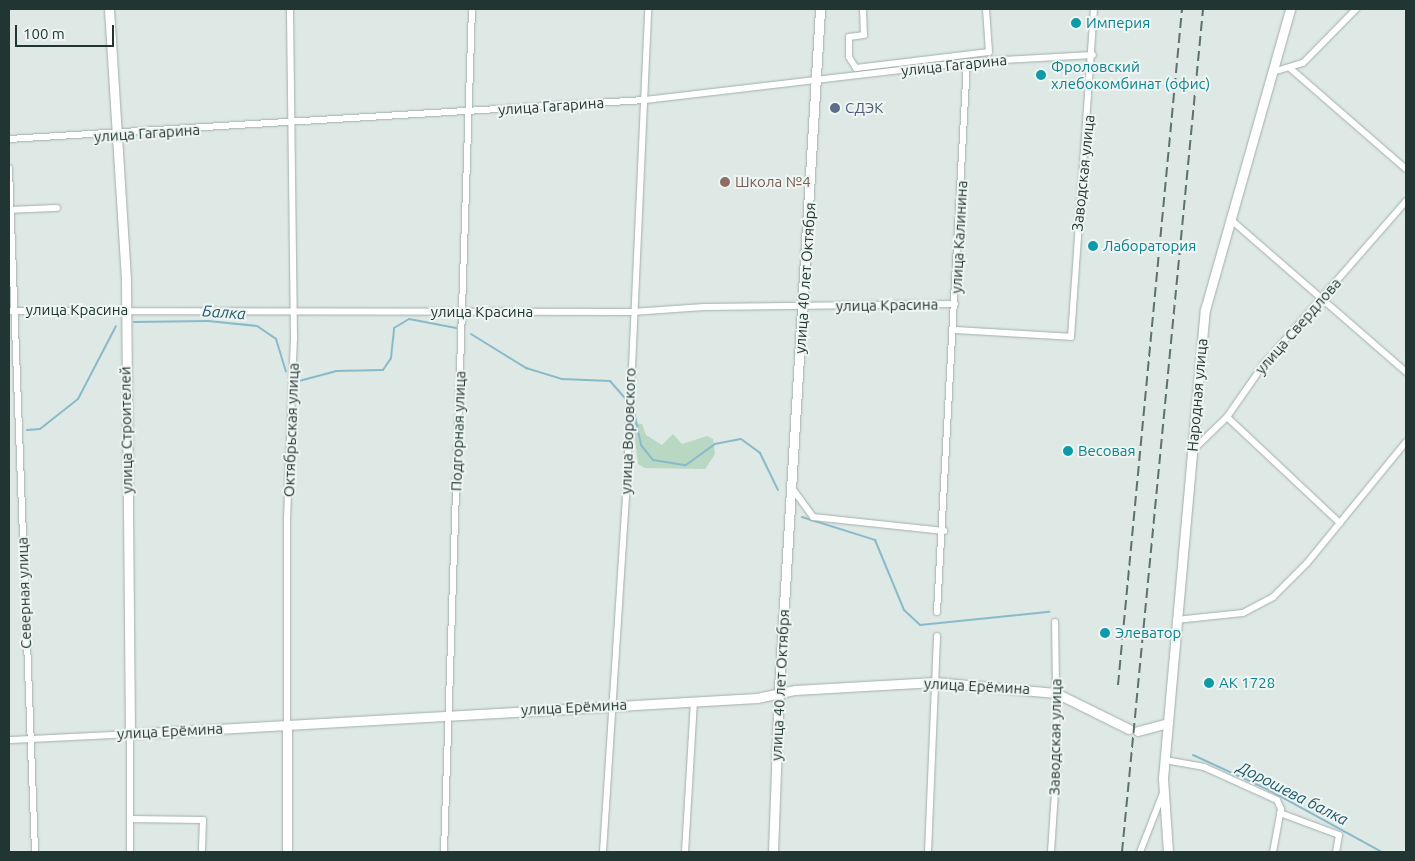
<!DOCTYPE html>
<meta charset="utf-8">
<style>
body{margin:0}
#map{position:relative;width:1415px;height:861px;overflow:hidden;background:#dee8e5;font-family:Ubuntu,sans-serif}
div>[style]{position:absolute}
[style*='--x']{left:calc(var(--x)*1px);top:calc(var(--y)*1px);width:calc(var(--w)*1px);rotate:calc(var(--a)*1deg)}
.green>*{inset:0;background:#b8d8c3}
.stream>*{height:2px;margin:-1px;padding:0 1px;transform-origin:1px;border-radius:1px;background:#89baca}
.roads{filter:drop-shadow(0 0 1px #a2afac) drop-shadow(0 0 1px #a2afac)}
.street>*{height:6px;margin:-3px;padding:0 3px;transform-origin:3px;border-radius:3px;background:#fff}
.secondary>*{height:9px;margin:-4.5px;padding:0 4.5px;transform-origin:4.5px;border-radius:4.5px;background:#fff}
.rail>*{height:2px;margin-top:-1px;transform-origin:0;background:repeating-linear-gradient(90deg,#5b726e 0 10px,transparent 0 15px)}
.dots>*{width:14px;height:14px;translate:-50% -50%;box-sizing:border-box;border:2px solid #eef5f2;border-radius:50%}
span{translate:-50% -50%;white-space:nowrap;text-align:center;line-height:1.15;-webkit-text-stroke:4px #eef5f2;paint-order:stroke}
.culture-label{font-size:15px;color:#0d838f}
.left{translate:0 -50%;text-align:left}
.street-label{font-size:15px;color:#213633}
.service-label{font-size:15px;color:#4e5e75}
.education-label{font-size:15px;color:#785e54}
.water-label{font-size:16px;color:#20596d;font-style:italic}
.frame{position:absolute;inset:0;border:10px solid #213633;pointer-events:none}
.scale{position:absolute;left:15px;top:25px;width:99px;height:22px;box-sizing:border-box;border:2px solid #213633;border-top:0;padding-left:6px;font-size:15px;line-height:18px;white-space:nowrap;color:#213633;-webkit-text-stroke:4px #eef5f2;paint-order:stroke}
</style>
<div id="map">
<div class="green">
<div style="clip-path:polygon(633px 423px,642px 424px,646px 435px,662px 445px,673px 434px,682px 444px,707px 436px,713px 439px,715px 454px,705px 469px,645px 468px,638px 464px)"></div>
</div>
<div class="stream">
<div style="--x:134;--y:322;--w:74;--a:-0.8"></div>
<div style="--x:208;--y:321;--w:49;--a:5.8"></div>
<div style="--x:257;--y:326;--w:23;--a:34"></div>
<div style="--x:276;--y:339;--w:34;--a:73"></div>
<div style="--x:471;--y:334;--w:65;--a:31.7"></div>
<div style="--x:526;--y:368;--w:38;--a:17"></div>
<div style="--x:562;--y:379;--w:48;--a:2.4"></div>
<div style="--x:610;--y:381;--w:28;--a:49"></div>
<div style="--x:299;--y:381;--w:38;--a:-15"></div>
<div style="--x:336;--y:371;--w:47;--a:-1.2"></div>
<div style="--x:383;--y:370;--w:14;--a:-56"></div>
<div style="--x:391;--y:358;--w:30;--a:-84"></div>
<div style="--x:394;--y:328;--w:17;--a:-31"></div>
<div style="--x:409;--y:319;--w:48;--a:10.8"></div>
<div style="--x:633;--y:407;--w:39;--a:78"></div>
<div style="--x:641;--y:445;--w:19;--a:51"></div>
<div style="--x:653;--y:460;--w:33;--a:9"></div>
<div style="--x:686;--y:465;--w:36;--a:-36"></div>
<div style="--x:715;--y:444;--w:26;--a:-11"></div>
<div style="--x:741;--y:439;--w:24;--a:36"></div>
<div style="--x:760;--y:453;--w:41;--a:64.1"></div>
<div style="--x:27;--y:430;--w:13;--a:-4"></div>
<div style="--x:40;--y:429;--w:48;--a:-38.3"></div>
<div style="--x:78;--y:399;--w:82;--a:-62.5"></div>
<div style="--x:802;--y:517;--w:77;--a:17.5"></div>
<div style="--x:875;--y:540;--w:76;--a:67.5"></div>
<div style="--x:904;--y:610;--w:22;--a:43"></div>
<div style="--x:920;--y:625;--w:130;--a:-5.8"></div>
<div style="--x:1193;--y:755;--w:84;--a:24.7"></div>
<div style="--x:1269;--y:790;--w:129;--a:28.8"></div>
</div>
<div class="roads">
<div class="street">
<div style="--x:863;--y:9;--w:26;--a:88"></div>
<div style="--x:864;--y:35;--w:15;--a:172"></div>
<div style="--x:849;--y:37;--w:20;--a:90"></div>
<div style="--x:849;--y:57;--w:13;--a:58"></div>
<div style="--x:856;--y:68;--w:134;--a:-6.9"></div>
<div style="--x:989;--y:52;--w:43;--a:-94"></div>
<div style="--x:1291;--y:69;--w:152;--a:41"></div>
<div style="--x:1273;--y:72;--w:31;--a:-17"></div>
<div style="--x:1303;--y:63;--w:76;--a:-45.5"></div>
<div style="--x:9;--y:139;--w:637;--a:-3.51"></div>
<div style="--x:645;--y:100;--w:324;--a:-6.7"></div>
<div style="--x:967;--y:62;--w:126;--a:-3.2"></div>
<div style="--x:9;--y:168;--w:684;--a:87.82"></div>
<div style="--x:9;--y:210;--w:48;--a:-2.4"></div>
<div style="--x:1230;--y:219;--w:233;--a:41"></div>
<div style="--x:9;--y:311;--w:623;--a:0.09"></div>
<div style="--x:632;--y:312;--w:72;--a:-4"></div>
<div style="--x:704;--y:307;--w:251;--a:-0.7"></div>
<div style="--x:954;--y:330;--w:117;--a:3.4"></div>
<div style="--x:1071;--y:337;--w:329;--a:-86"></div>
<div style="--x:1227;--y:417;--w:155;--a:43.2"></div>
<div style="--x:1192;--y:451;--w:49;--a:-44.2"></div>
<div style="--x:1227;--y:417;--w:65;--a:-55.1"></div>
<div style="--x:1264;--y:364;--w:216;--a:-48.9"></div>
<div style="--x:792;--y:488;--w:36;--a:54"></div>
<div style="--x:813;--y:517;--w:132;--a:6.1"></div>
<div style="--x:937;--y:612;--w:551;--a:-86.88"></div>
<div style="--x:1176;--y:620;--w:67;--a:-6"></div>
<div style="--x:1243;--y:613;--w:34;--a:-28"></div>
<div style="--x:1273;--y:597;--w:48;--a:-45"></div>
<div style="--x:1307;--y:563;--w:156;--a:-50.7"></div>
<div style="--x:287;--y:725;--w:206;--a:-90"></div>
<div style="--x:287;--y:519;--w:180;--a:-87.8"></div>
<div style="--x:294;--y:339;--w:330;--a:-90.7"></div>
<div style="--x:9;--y:740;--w:121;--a:-2.8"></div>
<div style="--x:130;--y:734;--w:118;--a:90"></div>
<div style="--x:1165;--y:760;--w:40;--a:10"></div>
<div style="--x:1204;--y:767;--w:80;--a:24.3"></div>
<div style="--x:1277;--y:800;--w:10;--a:66"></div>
<div style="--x:1281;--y:809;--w:44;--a:100.5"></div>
<div style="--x:1280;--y:813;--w:63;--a:20.4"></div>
<div style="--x:1339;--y:835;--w:17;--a:100"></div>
<div style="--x:130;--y:819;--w:73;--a:0.8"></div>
<div style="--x:203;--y:820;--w:32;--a:92"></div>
<div style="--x:444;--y:852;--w:843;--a:-88.1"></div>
<div style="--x:603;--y:852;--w:376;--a:-86.3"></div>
<div style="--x:627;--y:477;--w:468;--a:-87.4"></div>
<div style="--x:685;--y:852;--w:151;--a:-86.6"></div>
<div style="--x:928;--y:852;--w:216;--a:-87.6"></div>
<div style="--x:1051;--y:852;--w:91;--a:-86.2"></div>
<div style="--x:1057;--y:761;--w:139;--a:-90.8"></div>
<div style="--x:1140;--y:852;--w:63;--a:-68.7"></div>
</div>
<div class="secondary">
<div style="--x:109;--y:9;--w:271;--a:86.4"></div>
<div style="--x:126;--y:279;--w:455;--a:89.5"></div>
<div style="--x:130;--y:734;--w:628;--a:-3.29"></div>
<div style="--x:757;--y:698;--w:39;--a:-12"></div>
<div style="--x:795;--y:690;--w:140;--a:-3.3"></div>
<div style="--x:935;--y:682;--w:121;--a:5.2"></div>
<div style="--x:1056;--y:693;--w:81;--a:26.3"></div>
<div style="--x:287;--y:725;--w:127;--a:90"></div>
<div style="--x:1138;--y:731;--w:31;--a:-15"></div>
<div style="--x:773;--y:852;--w:164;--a:-87.9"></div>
<div style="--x:779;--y:688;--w:680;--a:-86.54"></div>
<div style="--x:1168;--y:852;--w:74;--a:-93.9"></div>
<div style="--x:1163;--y:778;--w:470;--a:-84.9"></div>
<div style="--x:1205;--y:310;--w:313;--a:-74.2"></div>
</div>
</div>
<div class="rail">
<div style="--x:1118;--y:685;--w:679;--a:-84.59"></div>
<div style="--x:1122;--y:852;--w:847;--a:-84.51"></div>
</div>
<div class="dots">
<div style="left:1076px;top:23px;background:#0f9aa8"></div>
<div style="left:1041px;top:75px;background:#0f9aa8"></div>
<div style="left:835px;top:108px;background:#5c6f8a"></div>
<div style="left:725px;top:182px;background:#8d6e63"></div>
<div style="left:1093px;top:246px;background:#0f9aa8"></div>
<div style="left:1068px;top:451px;background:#0f9aa8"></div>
<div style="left:1105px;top:633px;background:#0f9aa8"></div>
<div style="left:1209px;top:683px;background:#0f9aa8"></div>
</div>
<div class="culture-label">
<span class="left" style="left:1086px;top:23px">Империя</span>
<span class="left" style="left:1051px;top:75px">Фроловский<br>хлебокомбинат (офис)</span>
<span class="left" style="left:1103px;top:246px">Лаборатория</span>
<span class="left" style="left:1078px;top:451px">Весовая</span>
<span class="left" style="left:1115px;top:633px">Элеватор</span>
<span class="left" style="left:1219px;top:683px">АК 1728</span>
</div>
<div class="street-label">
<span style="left:954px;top:65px;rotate:-6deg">улица Гагарина</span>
<span style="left:551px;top:106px;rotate:-4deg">улица Гагарина</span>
<span style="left:147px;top:133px;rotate:-4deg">улица Гагарина</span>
<span style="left:1083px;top:173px;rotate:-84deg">Заводская улица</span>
<span style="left:959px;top:237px;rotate:-87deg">улица Калинина</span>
<span style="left:805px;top:278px;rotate:-86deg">улица 40 лет Октября</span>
<span style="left:887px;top:305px;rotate:-1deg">улица Красина</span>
<span style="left:77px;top:310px">улица Красина</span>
<span style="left:482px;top:312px">улица Красина</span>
<span style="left:1298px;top:326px;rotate:-49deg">улица Свердлова</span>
<span style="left:1197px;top:395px;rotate:-85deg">Народная улица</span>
<span style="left:126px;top:430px;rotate:-91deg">улица Строителей</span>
<span style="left:291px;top:430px;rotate:-88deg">Октябрьская улица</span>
<span style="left:458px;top:431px;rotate:-88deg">Подгорная улица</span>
<span style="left:628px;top:431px;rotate:-88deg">улица Воровского</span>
<span style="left:24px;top:593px;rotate:-92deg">Северная улица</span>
<span style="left:780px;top:685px;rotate:-87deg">улица 40 лет Октября</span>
<span style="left:977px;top:686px;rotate:3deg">улица Ерёмина</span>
<span style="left:574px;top:707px;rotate:-3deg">улица Ерёмина</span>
<span style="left:170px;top:731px;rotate:-3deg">улица Ерёмина</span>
<span style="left:1055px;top:737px;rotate:-89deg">Заводская улица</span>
</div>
<div class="service-label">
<span class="left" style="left:845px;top:108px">СДЭК</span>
</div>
<div class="education-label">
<span class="left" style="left:735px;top:182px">Школа №4</span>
</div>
<div class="water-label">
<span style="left:224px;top:312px;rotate:4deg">Балка</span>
<span style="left:1293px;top:793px;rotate:27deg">Дорошева балка</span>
</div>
<div class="frame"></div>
<div class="scale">100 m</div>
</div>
